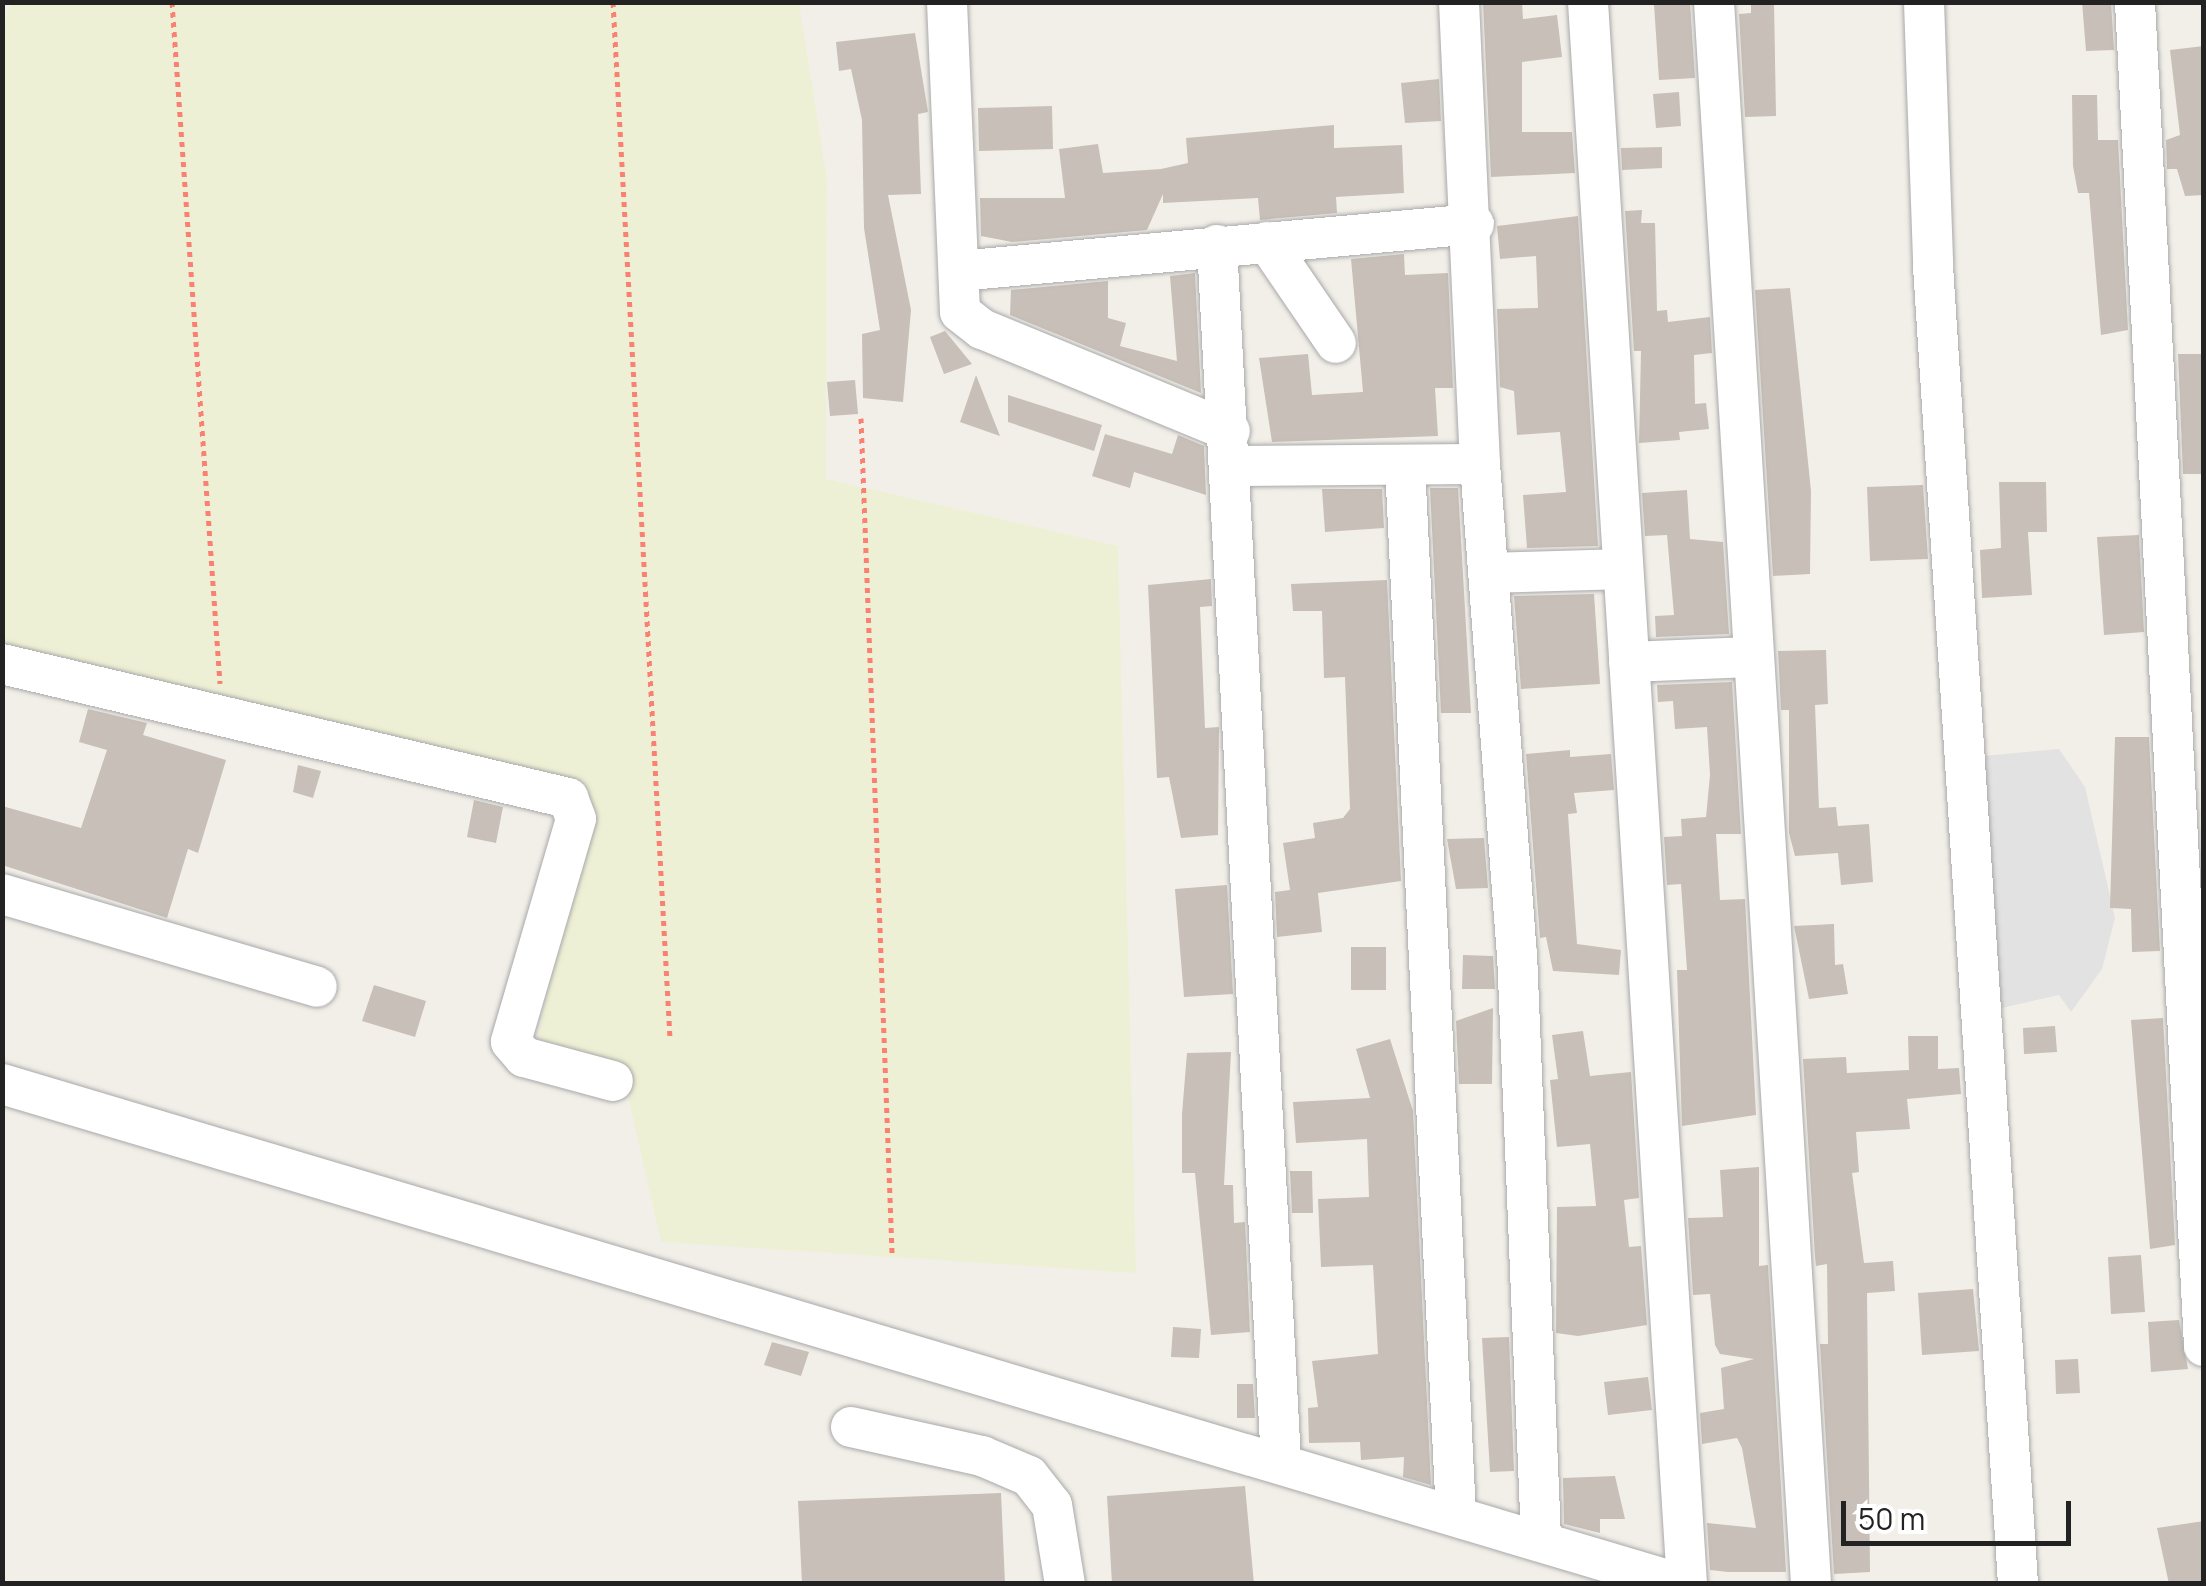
<!DOCTYPE html>
<style>
body{margin:0}
#map{position:relative;width:2206px;height:1586px;overflow:hidden;background:#f2efe9;font-family:Manrope,sans-serif}
div>[style]{position:absolute}
[style*='--x']{left:calc(var(--x)*1px);top:calc(var(--y)*1px);width:calc(var(--w)*1px);rotate:calc(var(--a)*1deg)}
.farmland>*{inset:0;background:#eef0d5}
.parking>*{inset:0;background:#e2e2e2}
.building>*{inset:0;background:#c7bfb8}
.path>*{height:5px;margin-top:-2.5px;transform-origin:0;background:repeating-linear-gradient(90deg,#fa8072 0 5px,transparent 0 10px)}
.roads{filter:drop-shadow(0 0 2px #a9a9a9) drop-shadow(0 0 2px #a9a9a9)}
.minor>*{height:40px;margin:-20px;padding:0 20px;transform-origin:20px;border-radius:20px;background:#fff}
span{translate:-50% -50%;white-space:nowrap;text-align:center;line-height:1.15;-webkit-text-stroke:9px #fff;paint-order:stroke}
.frame{position:absolute;inset:0;border:5px solid #222;pointer-events:none}
.scale{position:absolute;left:1841px;top:1501px;width:230px;height:45px;box-sizing:border-box;border:5px solid #222;border-top:0;padding-left:12px;font-size:30px;line-height:35px;white-space:nowrap;color:#222;-webkit-text-stroke:8px #fff;paint-order:stroke}
</style>
<div id="map">
<div class="farmland">
<div style="clip-path:polygon(10px 3px,799px 3px,827px 180px,826px 479px,1118px 546px,1136px 1273px,661px 1242px,626px 1087px,536px 1046px,587px 806px,3px 666px,2px 35px)"></div>
</div>
<div class="parking">
<div style="clip-path:polygon(2059px 749px,2085px 787px,2115px 918px,2102px 969px,2071px 1012px,2059px 995px,1997px 1009px,1973px 757px)"></div>
</div>
<div class="building">
<div style="clip-path:polygon(1483px 2px,1522px 2px,1523px 19px,1557px 15px,1562px 57px,1522px 62px,1522px 132px,1572px 132px,1575px 173px,1491px 177px)"></div>
<div style="clip-path:polygon(1683px 2px,1690px 2px,1695px 78px,1659px 80px,1654px 4px)"></div>
<div style="clip-path:polygon(1751px 2px,1774px 2px,1776px 116px,1745px 117px,1739px 14px,1751px 13px)"></div>
<div style="clip-path:polygon(2082px 2px,2111px 2px,2114px 50px,2086px 51px)"></div>
<div style="clip-path:polygon(915px 33px,928px 112px,918px 114px,921px 194px,888px 195px,911px 310px,903px 402px,863px 398px,862px 334px,880px 330px,864px 228px,862px 120px,851px 69px,839px 71px,836px 42px)"></div>
<div style="clip-path:polygon(2204px 46px,2204px 195px,2185px 196px,2177px 169px,2167px 169px,2166px 140px,2180px 135px,2170px 50px)"></div>
<div style="clip-path:polygon(1439px 79px,1441px 121px,1405px 123px,1401px 83px)"></div>
<div style="clip-path:polygon(1679px 92px,1681px 126px,1656px 128px,1653px 94px)"></div>
<div style="clip-path:polygon(2072px 95px,2097px 95px,2098px 140px,2118px 140px,2128px 330px,2101px 335px,2089px 193px,2078px 193px,2073px 166px)"></div>
<div style="clip-path:polygon(1052px 106px,1053px 149px,979px 151px,978px 108px)"></div>
<div style="clip-path:polygon(1334px 125px,1334px 148px,1402px 145px,1404px 193px,1336px 197px,1337px 213px,1260px 220px,1258px 198px,1163px 203px,1163px 194px,1147px 230px,1012px 242px,981px 236px,980px 198px,1065px 198px,1059px 149px,1098px 144px,1103px 173px,1161px 169px,1188px 163px,1186px 138px)"></div>
<div style="clip-path:polygon(1662px 147px,1662px 168px,1622px 170px,1621px 148px)"></div>
<div style="clip-path:polygon(1642px 210px,1641px 223px,1655px 223px,1657px 311px,1667px 310px,1668px 322px,1710px 317px,1712px 353px,1694px 355px,1695px 404px,1706px 403px,1709px 429px,1679px 432px,1680px 440px,1639px 443px,1641px 351px,1634px 351px,1625px 211px)"></div>
<div style="clip-path:polygon(1578px 216px,1598px 546px,1527px 548px,1523px 495px,1566px 492px,1560px 432px,1517px 435px,1514px 391px,1500px 387px,1497px 309px,1538px 308px,1536px 256px,1500px 259px,1497px 226px)"></div>
<div style="clip-path:polygon(1404px 254px,1405px 275px,1448px 273px,1453px 388px,1435px 388px,1438px 436px,1272px 442px,1259px 358px,1308px 354px,1312px 395px,1363px 392px,1351px 259px)"></div>
<div style="clip-path:polygon(1195px 273px,1201px 393px,1010px 315px,1011px 290px,1108px 281px,1108px 318px,1126px 323px,1120px 346px,1177px 361px,1170px 276px)"></div>
<div style="clip-path:polygon(1790px 288px,1811px 491px,1810px 574px,1773px 576px,1755px 290px)"></div>
<div style="clip-path:polygon(945px 331px,972px 364px,944px 374px,930px 337px)"></div>
<div style="clip-path:polygon(2178px 354px,2204px 354px,2204px 474px,2183px 474px)"></div>
<div style="clip-path:polygon(976px 375px,1000px 436px,960px 422px)"></div>
<div style="clip-path:polygon(855px 380px,858px 414px,830px 416px,827px 382px)"></div>
<div style="clip-path:polygon(1008px 395px,1102px 425px,1094px 451px,1008px 422px)"></div>
<div style="clip-path:polygon(1105px 434px,1172px 454px,1178px 435px,1204px 446px,1206px 495px,1134px 472px,1130px 488px,1092px 476px)"></div>
<div style="clip-path:polygon(1999px 482px,2046px 482px,2047px 532px,2028px 532px,2032px 595px,1982px 598px,1980px 550px,2001px 548px)"></div>
<div style="clip-path:polygon(1923px 485px,1928px 559px,1870px 561px,1867px 487px)"></div>
<div style="clip-path:polygon(1430px 488px,1458px 488px,1471px 713px,1441px 713px)"></div>
<div style="clip-path:polygon(1322px 489px,1382px 489px,1384px 528px,1325px 532px)"></div>
<div style="clip-path:polygon(1687px 490px,1690px 539px,1723px 542px,1729px 634px,1656px 637px,1655px 616px,1674px 615px,1667px 535px,1645px 536px,1642px 493px)"></div>
<div style="clip-path:polygon(2139px 535px,2144px 632px,2104px 635px,2097px 537px)"></div>
<div style="clip-path:polygon(1211px 579px,1212px 606px,1200px 607px,1205px 728px,1219px 727px,1218px 835px,1181px 838px,1169px 777px,1157px 778px,1148px 585px)"></div>
<div style="clip-path:polygon(1387px 580px,1401px 881px,1318px 893px,1322px 932px,1277px 937px,1275px 892px,1290px 890px,1283px 843px,1315px 838px,1313px 823px,1343px 818px,1350px 809px,1345px 677px,1324px 678px,1322px 611px,1293px 611px,1291px 584px)"></div>
<div style="clip-path:polygon(1594px 594px,1600px 684px,1521px 689px,1514px 596px)"></div>
<div style="clip-path:polygon(1826px 650px,1828px 704px,1815px 705px,1819px 808px,1836px 807px,1838px 826px,1869px 824px,1873px 882px,1841px 885px,1838px 853px,1795px 856px,1789px 833px,1789px 710px,1781px 710px,1778px 651px)"></div>
<div style="clip-path:polygon(1732px 682px,1741px 834px,1716px 834px,1720px 900px,1745px 899px,1756px 1115px,1682px 1126px,1677px 970px,1687px 970px,1681px 884px,1667px 885px,1664px 837px,1682px 836px,1681px 819px,1706px 817px,1710px 775px,1707px 727px,1675px 729px,1673px 701px,1658px 702px,1657px 685px)"></div>
<div style="clip-path:polygon(88px 709px,147px 723px,143px 735px,226px 760px,198px 853px,188px 849px,167px 918px,2px 865px,2px 806px,81px 828px,107px 750px,79px 742px)"></div>
<div style="clip-path:polygon(2115px 737px,2149px 737px,2160px 951px,2132px 952px,2131px 909px,2110px 908px)"></div>
<div style="clip-path:polygon(1570px 750px,1570px 757px,1611px 754px,1614px 790px,1574px 793px,1577px 813px,1568px 814px,1577px 944px,1621px 950px,1619px 975px,1553px 971px,1546px 937px,1540px 938px,1526px 754px)"></div>
<div style="clip-path:polygon(298px 765px,321px 771px,313px 798px,293px 792px)"></div>
<div style="clip-path:polygon(474px 800px,503px 807px,496px 843px,467px 837px)"></div>
<div style="clip-path:polygon(1484px 838px,1488px 888px,1456px 889px,1447px 839px)"></div>
<div style="clip-path:polygon(1227px 885px,1233px 994px,1184px 997px,1175px 889px)"></div>
<div style="clip-path:polygon(1834px 924px,1835px 965px,1843px 964px,1848px 994px,1809px 999px,1794px 926px)"></div>
<div style="clip-path:polygon(1351px 947px,1386px 947px,1386px 990px,1351px 990px)"></div>
<div style="clip-path:polygon(1463px 955px,1493px 956px,1495px 989px,1462px 989px)"></div>
<div style="clip-path:polygon(374px 985px,426px 1001px,415px 1037px,362px 1021px)"></div>
<div style="clip-path:polygon(1493px 1008px,1492px 1084px,1459px 1084px,1456px 1021px)"></div>
<div style="clip-path:polygon(2163px 1018px,2175px 1245px,2150px 1249px,2131px 1020px)"></div>
<div style="clip-path:polygon(2055px 1026px,2057px 1052px,2024px 1054px,2023px 1028px)"></div>
<div style="clip-path:polygon(1583px 1031px,1590px 1076px,1631px 1072px,1639px 1198px,1624px 1200px,1629px 1247px,1641px 1246px,1647px 1325px,1578px 1336px,1556px 1333px,1557px 1207px,1596px 1206px,1590px 1144px,1557px 1147px,1550px 1080px,1558px 1079px,1552px 1035px)"></div>
<div style="clip-path:polygon(1908px 1036px,1938px 1036px,1938px 1069px,1959px 1068px,1961px 1094px,1907px 1099px,1910px 1129px,1856px 1132px,1859px 1172px,1852px 1173px,1864px 1263px,1893px 1261px,1895px 1291px,1867px 1293px,1870px 1572px,1834px 1574px,1820px 1344px,1828px 1344px,1827px 1264px,1816px 1266px,1815px 1256px,1803px 1059px,1846px 1057px,1847px 1073px,1909px 1070px)"></div>
<div style="clip-path:polygon(1390px 1039px,1413px 1111px,1431px 1485px,1403px 1477px,1404px 1457px,1361px 1460px,1360px 1442px,1309px 1443px,1308px 1408px,1318px 1407px,1312px 1361px,1378px 1354px,1373px 1265px,1321px 1267px,1318px 1199px,1369px 1197px,1367px 1139px,1296px 1143px,1293px 1102px,1370px 1098px,1356px 1049px)"></div>
<div style="clip-path:polygon(1231px 1052px,1224px 1185px,1233px 1185px,1234px 1223px,1245px 1222px,1250px 1332px,1211px 1335px,1195px 1173px,1182px 1173px,1182px 1114px,1187px 1053px)"></div>
<div style="clip-path:polygon(1759px 1167px,1759px 1266px,1768px 1265px,1786px 1572px,1728px 1572px,1710px 1570px,1707px 1523px,1756px 1528px,1742px 1448px,1737px 1438px,1702px 1444px,1700px 1413px,1724px 1409px,1721px 1368px,1754px 1359px,1720px 1354px,1715px 1345px,1710px 1294px,1693px 1295px,1688px 1218px,1723px 1217px,1720px 1170px)"></div>
<div style="clip-path:polygon(1290px 1171px,1312px 1171px,1313px 1213px,1292px 1213px)"></div>
<div style="clip-path:polygon(2141px 1255px,2145px 1312px,2111px 1314px,2108px 1257px)"></div>
<div style="clip-path:polygon(1973px 1289px,1979px 1351px,1922px 1355px,1918px 1293px)"></div>
<div style="clip-path:polygon(2179px 1320px,2188px 1369px,2151px 1372px,2148px 1322px)"></div>
<div style="clip-path:polygon(1173px 1327px,1201px 1329px,1199px 1358px,1171px 1357px)"></div>
<div style="clip-path:polygon(1509px 1337px,1514px 1471px,1490px 1472px,1482px 1338px)"></div>
<div style="clip-path:polygon(772px 1342px,809px 1352px,801px 1376px,764px 1365px)"></div>
<div style="clip-path:polygon(2078px 1359px,2080px 1393px,2056px 1394px,2055px 1360px)"></div>
<div style="clip-path:polygon(1648px 1377px,1652px 1410px,1608px 1415px,1604px 1382px)"></div>
<div style="clip-path:polygon(1237px 1384px,1253px 1384px,1255px 1418px,1237px 1418px)"></div>
<div style="clip-path:polygon(1615px 1476px,1625px 1519px,1600px 1519px,1600px 1533px,1564px 1524px,1563px 1478px)"></div>
<div style="clip-path:polygon(1245px 1486px,1254px 1584px,1112px 1584px,1107px 1496px)"></div>
<div style="clip-path:polygon(1001px 1493px,1005px 1584px,802px 1584px,798px 1501px)"></div>
<div style="clip-path:polygon(2204px 1521px,2204px 1581px,2169px 1584px,2157px 1528px)"></div>
</div>
<div class="path">
<div style="--x:172;--y:2;--w:683;--a:85.97"></div>
<div style="--x:613;--y:2;--w:1039;--a:86.85"></div>
<div style="--x:861;--y:418;--w:836;--a:87.87"></div>
</div>
<div class="roads">
<div class="minor">
<div style="--x:947;--y:2;--w:310;--a:87.6"></div>
<div style="--x:960;--y:312;--w:28;--a:38"></div>
<div style="--x:982;--y:329;--w:268;--a:22.4"></div>
<div style="--x:1459;--y:2;--w:462;--a:87.4"></div>
<div style="--x:1480;--y:464;--w:490;--a:85.7"></div>
<div style="--x:1517;--y:953;--w:586;--a:87.65"></div>
<div style="--x:1588;--y:2;--w:1585;--a:86.42"></div>
<div style="--x:1714;--y:2;--w:1585;--a:86.49"></div>
<div style="--x:1924;--y:2;--w:264;--a:88"></div>
<div style="--x:1933;--y:266;--w:1321;--a:86.31"></div>
<div style="--x:2135;--y:2;--w:1346;--a:87.06"></div>
<div style="--x:1267;--y:242;--w:122;--a:55.7"></div>
<div style="--x:1217;--y:245;--w:1219;--a:86.99"></div>
<div style="--x:959;--y:271;--w:517;--a:-5.21"></div>
<div style="--x:1405;--y:465;--w:1052;--a:87.22"></div>
<div style="--x:1231;--y:466;--w:249;--a:-0.5"></div>
<div style="--x:1490;--y:573;--w:133;--a:-1.7"></div>
<div style="--x:1629;--y:662;--w:122;--a:-2.3"></div>
<div style="--x:2;--y:664;--w:582;--a:13.32"></div>
<div style="--x:568;--y:798;--w:22;--a:69"></div>
<div style="--x:576;--y:819;--w:232;--a:106.3"></div>
<div style="--x:511;--y:1042;--w:20;--a:49"></div>
<div style="--x:524;--y:1057;--w:92;--a:15.1"></div>
<div style="--x:2;--y:894;--w:328;--a:16.4"></div>
<div style="--x:2;--y:1084;--w:1752;--a:16.58"></div>
<div style="--x:851;--y:1427;--w:134;--a:12.5"></div>
<div style="--x:982;--y:1456;--w:51;--a:23.1"></div>
<div style="--x:1029;--y:1476;--w:37;--a:52"></div>
<div style="--x:1052;--y:1505;--w:80;--a:80.7"></div>
</div>
</div>
<div class="frame"></div>
<div class="scale">50 m</div>
</div>
